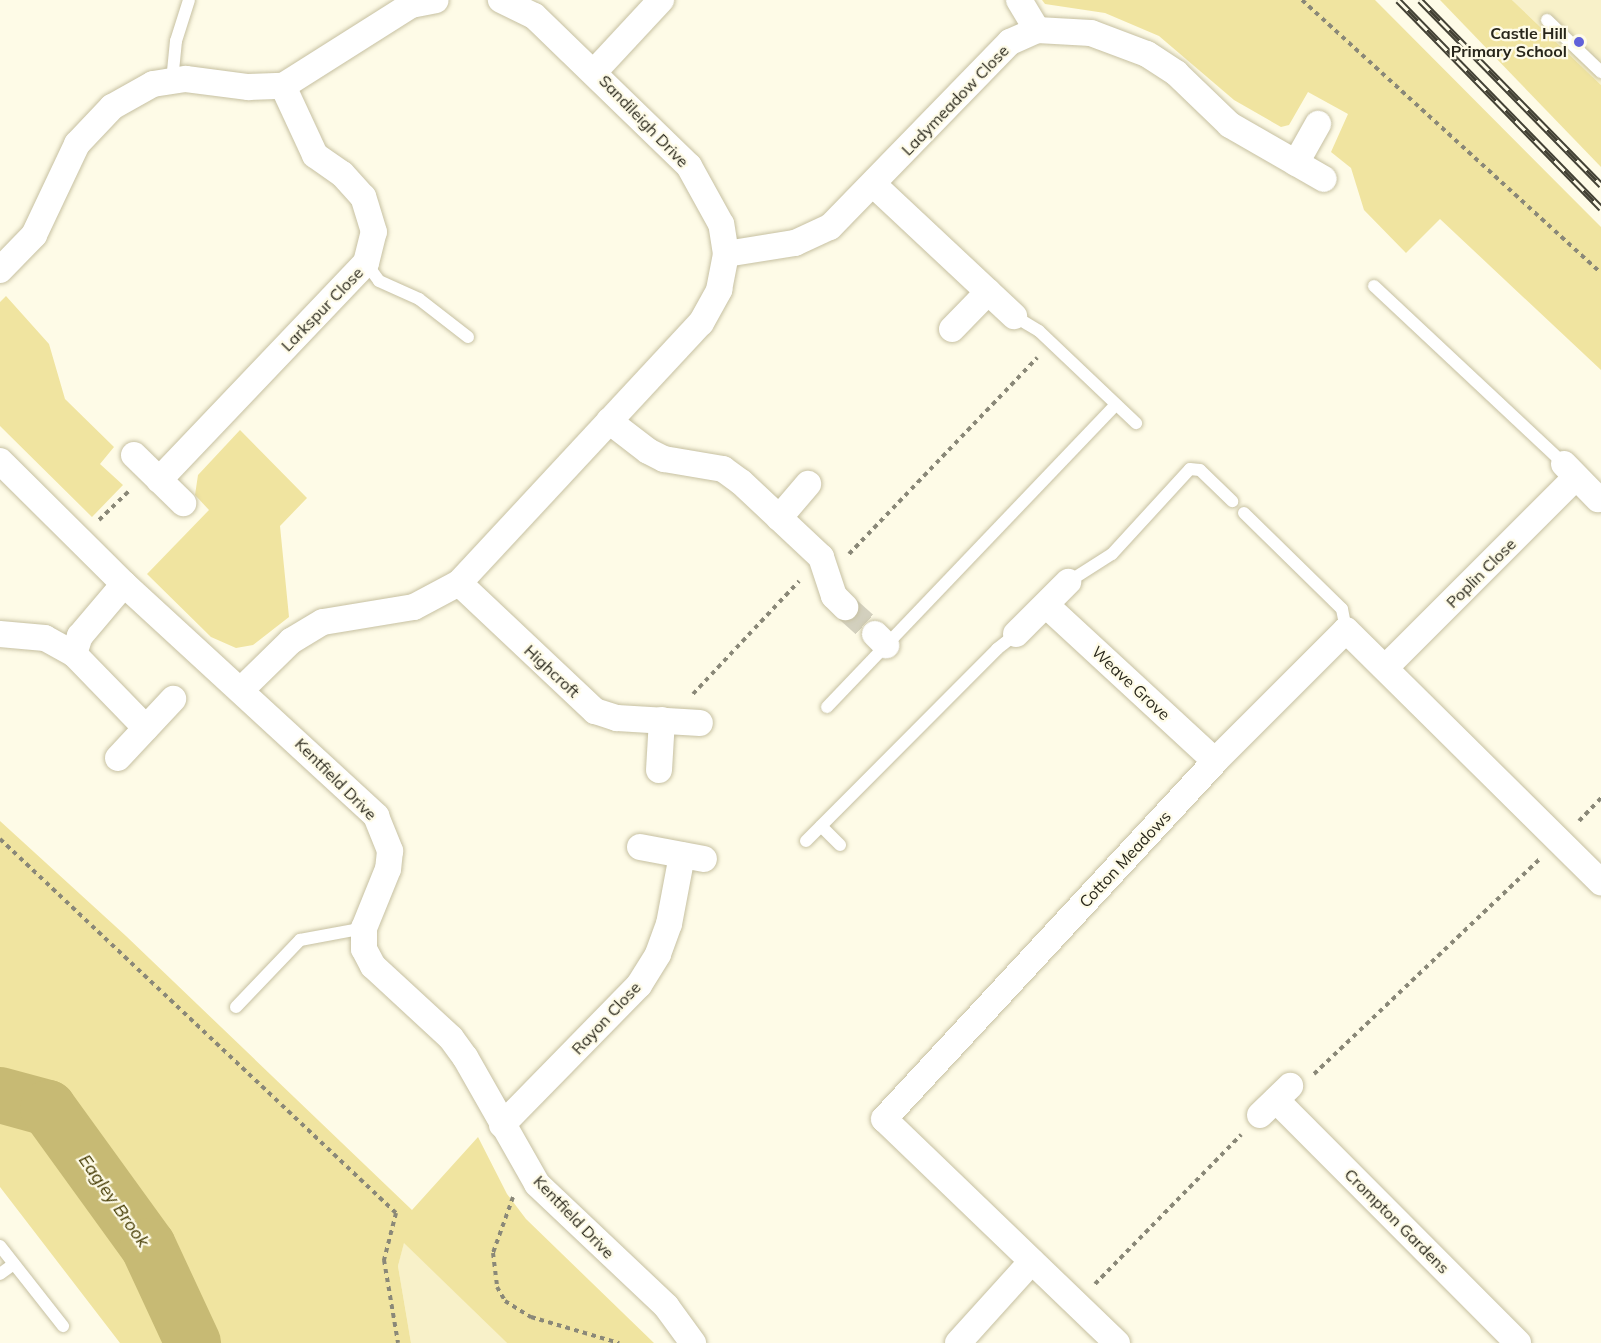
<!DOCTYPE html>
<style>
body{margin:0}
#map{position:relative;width:1601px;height:1343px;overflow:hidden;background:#fefbe7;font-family:Mulish,sans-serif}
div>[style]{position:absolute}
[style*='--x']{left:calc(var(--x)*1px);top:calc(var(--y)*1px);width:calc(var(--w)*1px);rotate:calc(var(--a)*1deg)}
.built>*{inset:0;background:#f8f1c9}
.green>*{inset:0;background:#f0e4a0}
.river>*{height:56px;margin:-28px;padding:0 28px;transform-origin:28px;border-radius:28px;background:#c7ba74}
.street-tunnel>*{height:26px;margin-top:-13px;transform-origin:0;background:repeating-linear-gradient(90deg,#d3d0be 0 26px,transparent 0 39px)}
.path>*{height:4px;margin-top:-2px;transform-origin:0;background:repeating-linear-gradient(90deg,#8a8878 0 4.5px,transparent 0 9px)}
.roads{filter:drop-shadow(0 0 2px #c6c0a1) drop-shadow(0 0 2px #c6c0a1)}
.lane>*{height:12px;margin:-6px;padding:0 6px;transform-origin:6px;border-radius:6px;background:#fff}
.street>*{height:26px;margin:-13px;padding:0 13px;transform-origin:13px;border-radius:13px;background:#fff}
.rail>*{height:7px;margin-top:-3.5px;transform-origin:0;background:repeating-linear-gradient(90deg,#fefbe7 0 14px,#444235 0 28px);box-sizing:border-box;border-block:2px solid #444235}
.dots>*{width:16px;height:16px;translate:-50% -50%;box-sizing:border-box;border:3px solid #fefbe7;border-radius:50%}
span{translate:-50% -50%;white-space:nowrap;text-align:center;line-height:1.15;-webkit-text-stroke:4.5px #fefbe7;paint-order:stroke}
.poi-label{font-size:16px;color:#28261a;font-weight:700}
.right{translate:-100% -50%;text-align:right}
.street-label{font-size:16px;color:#28261a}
.water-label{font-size:18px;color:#433900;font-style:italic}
</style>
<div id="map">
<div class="built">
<div style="clip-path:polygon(1512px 0,1601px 0,1601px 85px)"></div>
<div style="clip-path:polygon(404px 1242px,507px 1343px,411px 1343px,398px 1266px)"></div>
</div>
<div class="green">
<div style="clip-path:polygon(1042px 0,1375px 0,1601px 227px,1601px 370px,1440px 219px,1406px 253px,1364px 210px,1351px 168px,1331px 152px,1348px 114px,1308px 92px,1289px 125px,1281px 127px,1234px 100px,1159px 36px,1105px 13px,1045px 4px)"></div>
<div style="clip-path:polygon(1440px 0,1512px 0,1601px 85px,1601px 167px)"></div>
<div style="clip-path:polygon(6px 296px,49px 344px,65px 399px,114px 447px,100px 464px,123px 485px,92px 517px,0 426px,0 302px)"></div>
<div style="clip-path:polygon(240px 430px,307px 498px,280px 526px,289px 617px,253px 645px,236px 648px,211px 637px,147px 574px,209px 510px,195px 495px,198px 475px)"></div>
<div style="clip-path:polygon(0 821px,126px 936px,412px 1210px,478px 1137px,507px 1194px,526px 1219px,654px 1343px,507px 1343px,404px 1243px,398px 1266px,411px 1343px,120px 1343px,0 1187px)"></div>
</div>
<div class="river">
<div style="--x:0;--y:1095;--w:50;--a:15.2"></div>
<div style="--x:48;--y:1108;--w:170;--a:54.1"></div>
<div style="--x:148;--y:1246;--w:107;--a:65.1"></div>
</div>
<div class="street-tunnel">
<div style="--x:845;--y:607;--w:40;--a:42"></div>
</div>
<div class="path">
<div style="--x:1302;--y:0;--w:405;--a:42.4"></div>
<div style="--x:99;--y:520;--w:43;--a:-44.1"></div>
<div style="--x:849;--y:554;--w:272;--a:-46.2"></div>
<div style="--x:693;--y:694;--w:155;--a:-46.8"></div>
<div style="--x:1579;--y:821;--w:32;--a:-46"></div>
<div style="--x:0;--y:839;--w:545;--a:43.36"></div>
<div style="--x:396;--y:1213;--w:49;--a:104.3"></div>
<div style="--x:384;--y:1260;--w:84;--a:80.4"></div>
<div style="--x:1314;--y:1074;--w:311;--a:-43.6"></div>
<div style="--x:513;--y:1197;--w:59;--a:109.7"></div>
<div style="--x:493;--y:1253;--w:34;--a:83"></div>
<div style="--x:497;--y:1287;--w:16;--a:60"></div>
<div style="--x:505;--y:1301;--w:31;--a:32"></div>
<div style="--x:531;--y:1317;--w:92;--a:16.5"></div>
<div style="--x:1095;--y:1284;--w:209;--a:-45.6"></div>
</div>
<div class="roads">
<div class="lane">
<div style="--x:1547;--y:20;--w:75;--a:43.9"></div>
<div style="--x:172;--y:81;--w:40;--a:-84.3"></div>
<div style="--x:176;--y:41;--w:43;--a:-72.4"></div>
<div style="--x:366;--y:263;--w:22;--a:54"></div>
<div style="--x:379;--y:281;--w:44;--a:24.2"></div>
<div style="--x:419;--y:299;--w:62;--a:37.8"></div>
<div style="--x:1374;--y:286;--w:260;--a:43.1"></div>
<div style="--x:1014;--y:316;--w:29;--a:31"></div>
<div style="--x:1039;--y:331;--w:134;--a:43.5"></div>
<div style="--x:1244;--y:513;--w:137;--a:44.4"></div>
<div style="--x:1342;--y:609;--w:21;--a:79"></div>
<div style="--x:1068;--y:582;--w:52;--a:-32.5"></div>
<div style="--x:1112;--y:554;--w:115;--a:-47.5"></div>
<div style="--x:1190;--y:469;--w:10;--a:6"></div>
<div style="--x:1200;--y:470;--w:45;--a:44.1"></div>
<div style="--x:827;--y:707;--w:418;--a:-46.3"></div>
<div style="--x:821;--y:826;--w:27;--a:45"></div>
<div style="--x:806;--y:841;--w:271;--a:-45.1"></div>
<div style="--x:997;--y:649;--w:24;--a:-38"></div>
<div style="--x:236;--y:1007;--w:93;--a:-46.3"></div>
<div style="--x:300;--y:940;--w:65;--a:-10.6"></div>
<div style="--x:0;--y:1246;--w:102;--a:51.8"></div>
<div style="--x:0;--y:1274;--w:17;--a:-36"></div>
</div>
<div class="street">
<div style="--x:1019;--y:0;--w:35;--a:59"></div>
<div style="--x:595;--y:71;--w:97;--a:-47.1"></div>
<div style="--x:1296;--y:163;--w:45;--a:-60.6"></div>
<div style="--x:874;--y:185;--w:192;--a:43.1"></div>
<div style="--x:726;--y:254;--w:70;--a:-9.1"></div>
<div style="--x:795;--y:243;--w:38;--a:-25"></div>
<div style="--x:830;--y:227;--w:258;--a:-45.8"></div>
<div style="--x:1010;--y:42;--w:30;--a:-24"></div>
<div style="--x:1037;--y:30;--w:54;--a:3.2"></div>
<div style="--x:1091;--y:33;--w:60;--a:20.6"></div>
<div style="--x:1147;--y:54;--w:35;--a:33"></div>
<div style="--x:1176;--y:73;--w:75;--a:43.9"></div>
<div style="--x:1230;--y:125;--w:108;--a:29.9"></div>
<div style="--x:0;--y:270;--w:49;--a:-45.8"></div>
<div style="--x:34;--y:235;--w:101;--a:-64.7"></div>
<div style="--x:77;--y:144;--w:51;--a:-46.6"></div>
<div style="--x:112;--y:107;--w:47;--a:-29.3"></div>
<div style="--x:153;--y:84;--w:33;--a:-9"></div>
<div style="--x:186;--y:79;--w:63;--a:7.4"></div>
<div style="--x:248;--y:87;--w:35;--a:-2"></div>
<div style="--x:283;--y:86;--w:151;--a:-32.3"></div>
<div style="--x:411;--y:5;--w:25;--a:-11"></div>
<div style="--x:952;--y:329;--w:52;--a:-45.8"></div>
<div style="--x:609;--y:421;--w:49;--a:37.6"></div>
<div style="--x:648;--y:451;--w:18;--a:27"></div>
<div style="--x:664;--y:459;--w:60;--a:9.6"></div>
<div style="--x:723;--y:469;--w:22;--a:36"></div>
<div style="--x:741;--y:482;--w:110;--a:43.2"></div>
<div style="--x:821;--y:557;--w:41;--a:71.6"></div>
<div style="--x:834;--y:596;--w:16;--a:45"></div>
<div style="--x:134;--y:455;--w:69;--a:44.4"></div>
<div style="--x:0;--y:461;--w:175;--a:44.8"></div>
<div style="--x:124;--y:584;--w:343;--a:42.6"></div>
<div style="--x:376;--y:816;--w:38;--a:68"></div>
<div style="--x:390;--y:851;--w:18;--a:96"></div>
<div style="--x:388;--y:869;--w:64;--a:112.1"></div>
<div style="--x:364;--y:928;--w:21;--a:90"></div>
<div style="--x:364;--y:949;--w:19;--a:62"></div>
<div style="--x:373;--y:966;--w:106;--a:42.7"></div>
<div style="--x:451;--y:1038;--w:24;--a:54"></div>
<div style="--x:465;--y:1057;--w:146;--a:60.4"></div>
<div style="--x:537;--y:1184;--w:178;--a:43.4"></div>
<div style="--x:666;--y:1306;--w:46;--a:53.9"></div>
<div style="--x:1564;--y:464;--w:49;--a:45.8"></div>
<div style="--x:159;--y:480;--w:300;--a:-46.4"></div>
<div style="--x:366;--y:263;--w:32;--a:-76"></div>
<div style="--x:374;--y:232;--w:37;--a:-107"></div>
<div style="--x:363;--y:197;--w:31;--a:-132"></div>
<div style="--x:342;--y:174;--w:33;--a:-145"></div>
<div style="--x:315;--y:155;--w:76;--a:-114.9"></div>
<div style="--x:779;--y:518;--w:45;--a:-49.5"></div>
<div style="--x:459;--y:583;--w:187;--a:43.3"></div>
<div style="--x:595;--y:711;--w:23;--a:18"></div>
<div style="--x:617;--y:718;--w:83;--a:3.4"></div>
<div style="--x:1046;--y:605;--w:230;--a:42.7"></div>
<div style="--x:0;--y:634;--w:45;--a:5.1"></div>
<div style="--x:45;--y:638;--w:33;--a:29"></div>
<div style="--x:74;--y:654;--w:103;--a:45.8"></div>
<div style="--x:875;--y:634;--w:16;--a:45"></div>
<div style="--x:1016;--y:634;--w:74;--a:-45"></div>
<div style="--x:74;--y:654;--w:19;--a:-72"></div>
<div style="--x:80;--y:636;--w:68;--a:-49.8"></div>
<div style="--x:1385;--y:668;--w:270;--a:-45"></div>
<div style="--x:242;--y:689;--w:69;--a:-44.4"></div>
<div style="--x:291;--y:641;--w:37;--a:-31"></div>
<div style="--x:323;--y:622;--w:92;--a:-9.4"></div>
<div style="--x:414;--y:607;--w:51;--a:-28.1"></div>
<div style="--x:459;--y:583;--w:355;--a:-47.1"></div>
<div style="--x:701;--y:323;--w:38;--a:-61"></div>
<div style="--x:719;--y:290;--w:37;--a:-79"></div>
<div style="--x:726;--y:254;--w:30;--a:-99"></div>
<div style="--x:721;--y:224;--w:66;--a:-118.9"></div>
<div style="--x:689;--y:166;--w:216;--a:-135.9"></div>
<div style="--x:534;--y:16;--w:37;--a:-154"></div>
<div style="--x:118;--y:758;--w:81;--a:-47"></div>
<div style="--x:659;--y:770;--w:50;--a:-86.6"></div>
<div style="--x:640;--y:847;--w:65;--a:10.6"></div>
<div style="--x:1276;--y:1100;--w:343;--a:45.1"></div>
<div style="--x:1260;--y:1115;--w:42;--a:-44"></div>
<div style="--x:502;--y:1125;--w:196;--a:-45.6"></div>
<div style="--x:639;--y:985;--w:36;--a:-58"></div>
<div style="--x:658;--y:954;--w:32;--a:-70"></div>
<div style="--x:669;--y:924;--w:70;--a:-79.3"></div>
<div style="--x:958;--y:1343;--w:110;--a:-47.9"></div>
<div style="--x:1117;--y:1343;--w:323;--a:-136.1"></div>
<div style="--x:884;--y:1119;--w:488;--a:-47.2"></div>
<div style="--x:1215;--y:761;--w:185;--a:-45"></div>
<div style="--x:1346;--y:630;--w:359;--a:44.7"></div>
</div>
</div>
<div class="rail">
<div style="--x:1398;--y:0;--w:291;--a:45.7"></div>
<div style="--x:1420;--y:0;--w:259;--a:45.6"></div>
</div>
<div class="dots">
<div style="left:1579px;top:42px;background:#6161d9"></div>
</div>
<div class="poi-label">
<span class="right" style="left:1567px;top:42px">Castle Hill<br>Primary School</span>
</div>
<div class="street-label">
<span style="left:955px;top:100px;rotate:-46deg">Ladymeadow Close</span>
<span style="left:644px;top:121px;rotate:46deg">Sandileigh Drive</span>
<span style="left:322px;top:309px;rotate:-46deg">Larkspur Close</span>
<span style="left:1481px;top:573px;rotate:-45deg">Poplin Close</span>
<span style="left:552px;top:671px;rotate:43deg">Highcroft</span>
<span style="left:1131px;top:683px;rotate:43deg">Weave Grove</span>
<span style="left:336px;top:779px;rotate:45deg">Kentfield Drive</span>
<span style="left:1125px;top:859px;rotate:-47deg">Cotton Meadows</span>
<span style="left:606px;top:1018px;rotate:-47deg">Rayon Close</span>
<span style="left:574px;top:1217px;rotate:46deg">Kentfield Drive</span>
<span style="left:1397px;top:1221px;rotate:45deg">Crompton Gardens</span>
</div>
<div class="water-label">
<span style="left:114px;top:1201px;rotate:55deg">Eagley Brook</span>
</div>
</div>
